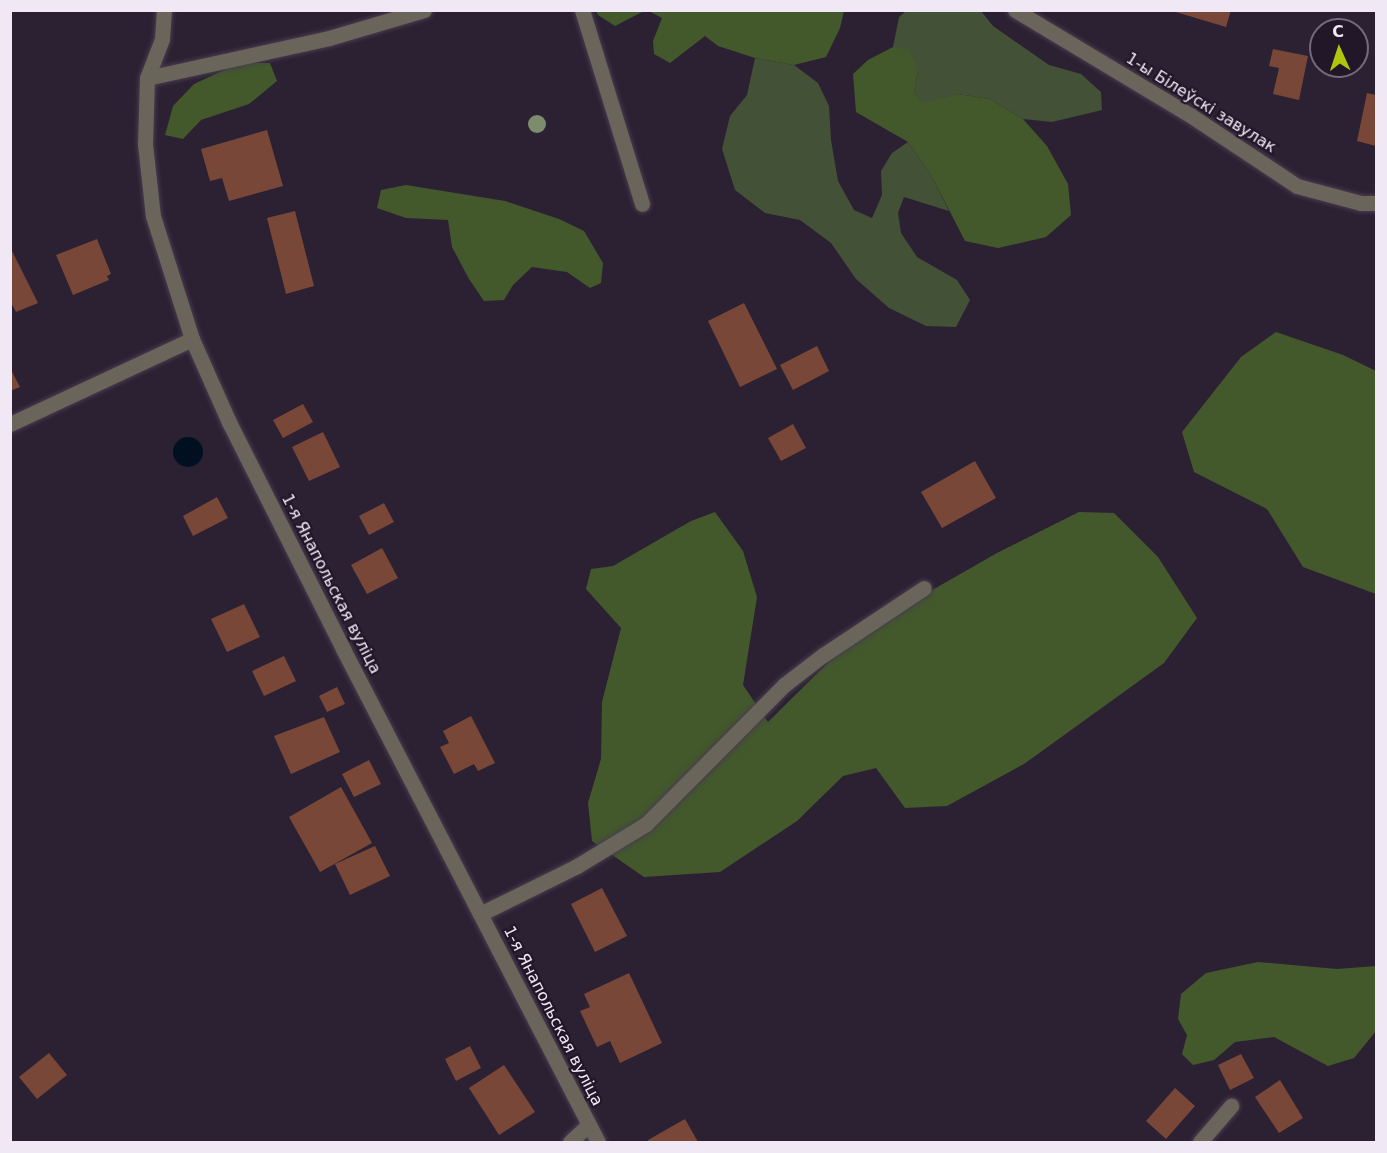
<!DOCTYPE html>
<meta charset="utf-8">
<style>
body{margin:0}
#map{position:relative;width:1387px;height:1153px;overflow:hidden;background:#2c2133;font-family:"DejaVu Sans",sans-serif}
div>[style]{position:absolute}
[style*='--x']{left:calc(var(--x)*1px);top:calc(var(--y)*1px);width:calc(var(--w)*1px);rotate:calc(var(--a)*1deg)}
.green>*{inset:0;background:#435136}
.forest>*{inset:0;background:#43592c}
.water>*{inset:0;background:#001020}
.round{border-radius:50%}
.building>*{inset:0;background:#794737}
.roads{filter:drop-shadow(0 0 2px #473d4e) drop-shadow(0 0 2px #473d4e)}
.minor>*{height:15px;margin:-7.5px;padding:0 7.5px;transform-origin:7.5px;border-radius:7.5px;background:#69655b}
.trees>*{width:18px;height:18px;margin:-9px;border-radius:50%;background:#7c8c6c}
span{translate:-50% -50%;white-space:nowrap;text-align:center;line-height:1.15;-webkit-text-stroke:4.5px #221729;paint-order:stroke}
.street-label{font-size:16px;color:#f0e8f4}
.frame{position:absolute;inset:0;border:12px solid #f0e8f4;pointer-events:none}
.north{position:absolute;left:1309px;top:18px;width:60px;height:60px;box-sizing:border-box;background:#221729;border:2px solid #746b7a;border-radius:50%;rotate:357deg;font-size:16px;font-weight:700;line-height:24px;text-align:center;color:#f0e8f4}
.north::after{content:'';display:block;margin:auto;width:21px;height:27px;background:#aec60b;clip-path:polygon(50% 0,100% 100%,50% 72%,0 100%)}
</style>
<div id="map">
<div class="green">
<div style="clip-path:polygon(906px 11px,981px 11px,993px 26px,1049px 65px,1081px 74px,1101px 92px,1102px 110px,1052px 122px,1023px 119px,990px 99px,958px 94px,923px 104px,914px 93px,918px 71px,893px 47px,899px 17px)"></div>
<div style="clip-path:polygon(755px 58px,794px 65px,818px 83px,829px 106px,831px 140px,838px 181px,854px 210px,872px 218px,882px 195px,881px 171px,892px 153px,908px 142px,931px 175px,949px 211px,904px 197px,898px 213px,901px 233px,917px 257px,957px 280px,970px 300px,956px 327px,926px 326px,889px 308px,856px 279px,831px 243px,800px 220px,765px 213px,735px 190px,722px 149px,730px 116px,747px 95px)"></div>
</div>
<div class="forest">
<div style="clip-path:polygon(596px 11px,596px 10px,644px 11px,615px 26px,598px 15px)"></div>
<div style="clip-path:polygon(649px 11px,844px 10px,844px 11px,840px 28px,826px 57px,794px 65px,755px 58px,718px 46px,705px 36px,670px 63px,654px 54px,653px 41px,662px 18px)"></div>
<div style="clip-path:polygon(893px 47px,909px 50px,918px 71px,914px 93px,923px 103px,958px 94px,990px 99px,1023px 119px,1047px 146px,1068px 184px,1071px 215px,1046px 237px,998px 248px,965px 241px,931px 175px,908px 142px,856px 112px,853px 74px,868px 60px)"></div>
<div style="clip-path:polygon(239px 63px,270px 63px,277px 81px,249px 104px,201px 120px,183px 139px,165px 135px,173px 106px,194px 84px)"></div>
<div style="clip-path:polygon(406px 185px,505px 201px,559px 219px,584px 231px,603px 263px,601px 283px,590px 288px,567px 272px,532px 267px,513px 285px,504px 300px,484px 301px,469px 279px,452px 247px,448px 220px,406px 218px,377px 208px,381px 190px)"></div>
<div style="clip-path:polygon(1276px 332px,1343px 355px,1376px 371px,1376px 594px,1303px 567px,1267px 509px,1194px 472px,1182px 432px,1241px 357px)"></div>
<div style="clip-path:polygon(715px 512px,743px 551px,757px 597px,743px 685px,768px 722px,859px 632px,997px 553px,1079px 512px,1114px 513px,1158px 557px,1197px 618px,1164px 663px,1024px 764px,947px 806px,905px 808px,876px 768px,843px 776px,797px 821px,720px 872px,644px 877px,592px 841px,588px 803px,601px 759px,602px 702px,621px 628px,586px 589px,591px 569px,613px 566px,691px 521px)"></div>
<div style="clip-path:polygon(1258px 962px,1337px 969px,1376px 966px,1376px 1031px,1354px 1058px,1328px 1066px,1274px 1037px,1235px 1042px,1214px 1060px,1193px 1065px,1182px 1054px,1187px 1035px,1178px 1019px,1181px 994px,1206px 973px)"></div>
</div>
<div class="water">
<div class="round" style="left:173px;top:437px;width:30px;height:30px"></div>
</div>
<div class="building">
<div style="clip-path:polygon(1169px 10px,1231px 10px,1226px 27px)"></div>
<div style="clip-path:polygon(1273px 49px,1308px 56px,1299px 100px,1273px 94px,1279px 68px,1269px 66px)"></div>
<div style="clip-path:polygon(1367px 93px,1376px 95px,1376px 146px,1357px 141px)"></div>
<div style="clip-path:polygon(267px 130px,283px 186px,229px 201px,222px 178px,210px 181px,201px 149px)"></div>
<div style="clip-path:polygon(295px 211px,314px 286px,286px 294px,267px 218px)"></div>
<div style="clip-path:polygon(97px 239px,111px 274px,107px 276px,109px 280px,73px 295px,56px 255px)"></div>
<div style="clip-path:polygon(10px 247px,38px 303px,16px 312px,10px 301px)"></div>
<div style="clip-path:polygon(744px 303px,777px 369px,740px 387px,708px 321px)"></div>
<div style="clip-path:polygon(817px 346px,829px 371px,793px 390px,780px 365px)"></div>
<div style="clip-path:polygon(10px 368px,20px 387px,10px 391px)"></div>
<div style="clip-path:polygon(303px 404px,313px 422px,283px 438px,273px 420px)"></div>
<div style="clip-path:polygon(793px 424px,806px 448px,781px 461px,768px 438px)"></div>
<div style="clip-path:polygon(323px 432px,340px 467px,309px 481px,292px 447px)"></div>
<div style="clip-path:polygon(975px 461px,996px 498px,942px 528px,921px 492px)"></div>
<div style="clip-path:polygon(217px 497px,228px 518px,193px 536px,183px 516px)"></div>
<div style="clip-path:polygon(384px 503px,394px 522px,369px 535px,359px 516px)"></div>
<div style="clip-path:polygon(382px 548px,398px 578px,367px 594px,351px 565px)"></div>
<div style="clip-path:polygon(244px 604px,260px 637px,227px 652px,211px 619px)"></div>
<div style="clip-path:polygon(284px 656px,296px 681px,264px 696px,252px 671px)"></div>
<div style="clip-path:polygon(337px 687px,345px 704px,327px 712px,319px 696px)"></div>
<div style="clip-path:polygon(471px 716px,495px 763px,478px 771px,474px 764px,454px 774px,440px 747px,449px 743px,443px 731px)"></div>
<div style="clip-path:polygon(324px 717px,340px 752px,291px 774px,274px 736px)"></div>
<div style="clip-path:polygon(369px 760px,381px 784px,354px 797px,342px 774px)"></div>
<div style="clip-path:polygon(341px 787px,372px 843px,320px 872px,289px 817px)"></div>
<div style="clip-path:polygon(375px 846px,390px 876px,350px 895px,335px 864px)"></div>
<div style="clip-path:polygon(602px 888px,627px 936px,595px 952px,571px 904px)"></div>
<div style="clip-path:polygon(629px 973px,662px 1043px,620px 1063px,610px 1041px,597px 1047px,580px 1011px,590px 1007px,584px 994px)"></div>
<div style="clip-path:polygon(470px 1046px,481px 1068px,456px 1081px,445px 1059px)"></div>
<div style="clip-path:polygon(49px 1053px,67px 1075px,37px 1099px,19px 1077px)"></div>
<div style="clip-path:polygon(1241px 1054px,1254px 1078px,1230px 1090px,1218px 1065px)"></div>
<div style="clip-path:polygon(504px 1065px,535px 1112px,499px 1135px,469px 1088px)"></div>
<div style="clip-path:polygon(1280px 1080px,1303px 1118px,1279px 1133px,1255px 1097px)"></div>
<div style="clip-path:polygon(1175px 1088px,1195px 1106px,1166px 1139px,1146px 1121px)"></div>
<div style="clip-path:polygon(685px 1119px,698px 1142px,649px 1142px,648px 1140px)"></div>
</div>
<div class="roads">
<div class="minor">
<div style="--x:164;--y:10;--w:29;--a:94"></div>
<div style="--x:162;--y:39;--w:42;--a:111"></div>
<div style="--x:147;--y:78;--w:66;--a:91.7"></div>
<div style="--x:145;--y:144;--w:72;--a:83.7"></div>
<div style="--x:153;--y:216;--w:129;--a:72.4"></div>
<div style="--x:192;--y:339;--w:91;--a:66"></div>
<div style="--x:229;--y:422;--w:254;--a:63.3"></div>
<div style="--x:343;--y:649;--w:555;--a:62.65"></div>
<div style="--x:582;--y:10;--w:203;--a:72.8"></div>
<div style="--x:1015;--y:10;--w:204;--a:31"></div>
<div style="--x:1190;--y:115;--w:128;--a:33.6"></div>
<div style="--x:1297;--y:186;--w:66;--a:14.9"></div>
<div style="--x:1361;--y:203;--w:15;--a:0"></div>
<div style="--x:147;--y:78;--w:186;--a:-12.4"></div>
<div style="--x:329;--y:38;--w:99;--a:-16.4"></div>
<div style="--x:10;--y:424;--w:201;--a:-25"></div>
<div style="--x:480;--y:914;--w:108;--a:-26.3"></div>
<div style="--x:577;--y:866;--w:81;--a:-31.3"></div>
<div style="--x:646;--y:824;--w:196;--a:-45.2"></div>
<div style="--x:784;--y:685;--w:49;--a:-37.6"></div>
<div style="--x:823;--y:655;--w:121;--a:-33.6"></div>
<div style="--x:570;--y:1142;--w:25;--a:-43"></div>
<div style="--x:1200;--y:1142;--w:48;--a:-49.3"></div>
</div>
</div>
<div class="trees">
<div style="left:537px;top:124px"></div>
</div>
<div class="street-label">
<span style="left:1201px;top:103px;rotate:32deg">1-ы Білеўскі завулак</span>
<span style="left:331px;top:584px;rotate:63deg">1-я Янапольская вуліца</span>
<span style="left:553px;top:1016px;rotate:63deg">1-я Янапольская вуліца</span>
</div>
<div class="frame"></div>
<div class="north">С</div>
</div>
